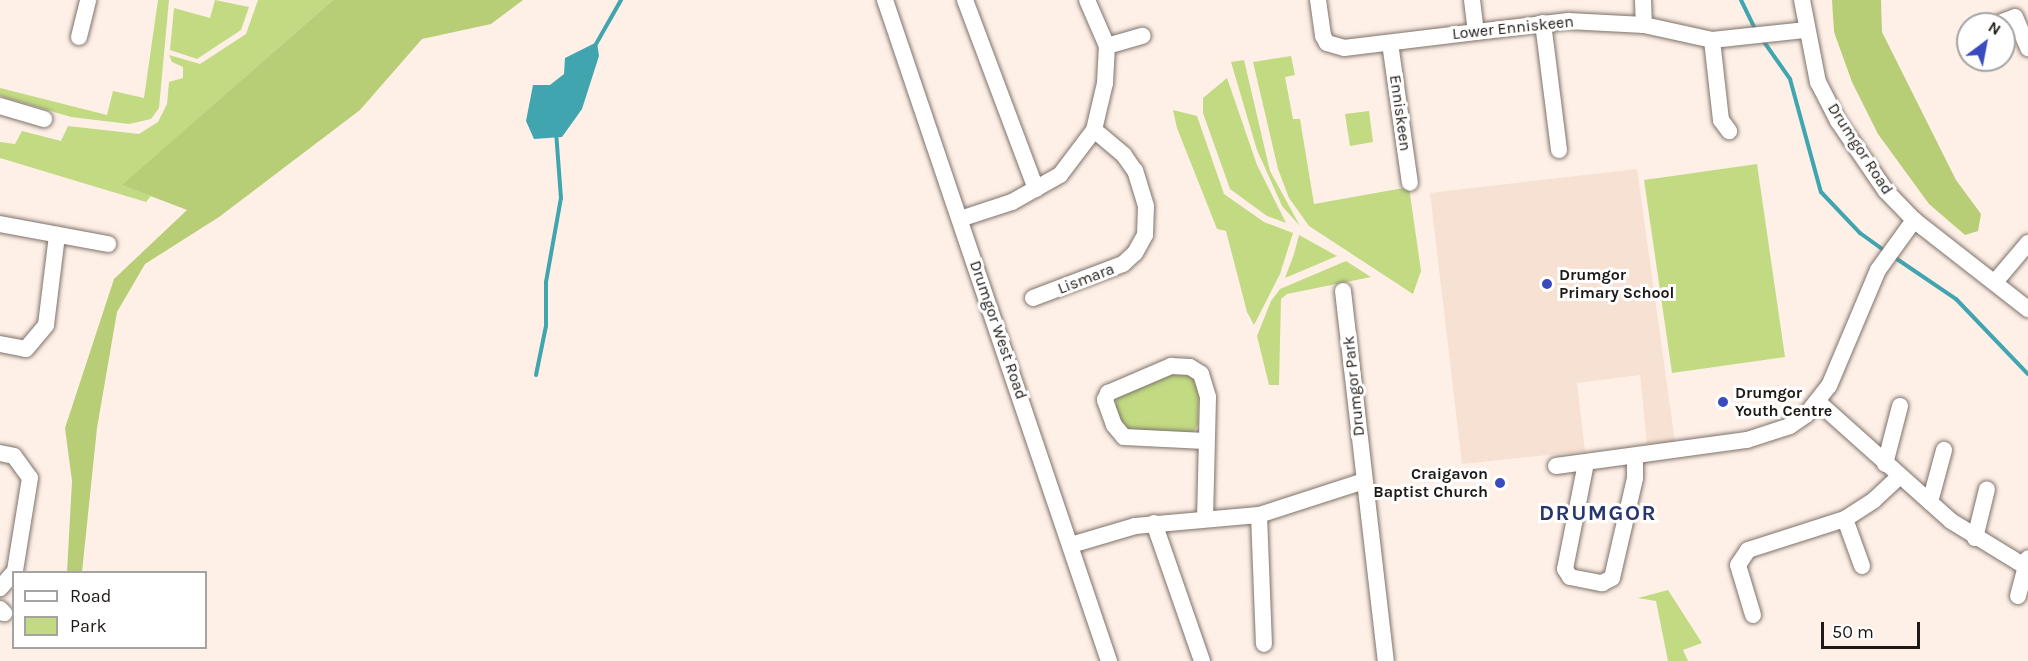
<!DOCTYPE html>
<style>
body{margin:0}
#map{position:relative;width:2028px;height:661px;overflow:hidden;background:#fef0e7;font-family:Karla,sans-serif}
div>[style]{position:absolute}
[style*='--x']{left:calc(var(--x)*1px);top:calc(var(--y)*1px);width:calc(var(--w)*1px);rotate:calc(var(--a)*1deg)}
.built>*{inset:0;background:#f6e1d3}
.green>*{inset:0;background:#c2da82}
.forest>*{inset:0;background:#b7ce76}
.water>*{inset:0;background:#41a5b0}
.stream>*{height:4px;margin:-2px;padding:0 2px;transform-origin:2px;border-radius:2px;background:#41a5b0}
.roads{filter:drop-shadow(0 0 2px #7e726a) drop-shadow(0 0 2px #7e726a)}
.minor>*{height:16px;margin:-8px;padding:0 8px;transform-origin:8px;border-radius:8px;background:#fff}
.dots>*{width:16px;height:16px;translate:-50% -50%;box-sizing:border-box;border:3px solid #fff;border-radius:50%}
span{translate:-50% -50%;white-space:nowrap;text-align:center;line-height:1.15;-webkit-text-stroke:6px #fff;paint-order:stroke}
.street-label{font-size:16px;color:#1e1916}
.poi-label{font-size:16px;color:#1e1916;font-weight:700}
.left{translate:0 -50%;text-align:left}
.right{translate:-100% -50%;text-align:right}
.district-label{font-size:22px;color:#28366f;font-weight:700;letter-spacing:1.5px}
.legend{position:absolute;left:12px;top:571px;width:195px;height:78px;box-sizing:border-box;background:#fff;border:2px solid #a5a3a2;margin:0;padding:8px 10px;list-style:none;font-size:18px;color:#1e1916}
.legend li{display:flex;align-items:center;gap:12px;height:30px}
.legend b{width:30px;border:2px solid #a5a3a2}
.north{position:absolute;left:1956px;top:12px;width:60px;height:60px;box-sizing:border-box;background:#fff;border:2px solid #a5a3a2;border-radius:50%;rotate:32deg;font-size:16px;font-weight:700;line-height:24px;text-align:center;color:#1e1916}
.north::after{content:'';display:block;margin:auto;width:21px;height:27px;background:#384cbf;clip-path:polygon(50% 0,100% 100%,50% 72%,0 100%)}
.scale{position:absolute;left:1821px;top:622px;width:99px;height:27px;box-sizing:border-box;border:3px solid #1e1916;border-top:0;padding-left:8px;font-size:18px;line-height:21px;white-space:nowrap;color:#1e1916;-webkit-text-stroke:4px #fff;paint-order:stroke}
</style>
<div id="map">
<div class="built">
<div style="clip-path:polygon(1637px 169px,1675px 442px,1647px 444px,1640px 375px,1577px 383px,1585px 451px,1462px 464px,1430px 193px)"></div>
</div>
<div class="green">
<div style="clip-path:polygon(158px 0,169px 0,159px 108px,151px 119px,129px 124px,71px 117px,0 96px,0 88px,107px 115px,113px 91px,144px 98px)"></div>
<div style="clip-path:polygon(215px 0,249px 7px,241px 30px,197px 59px,170px 50px,174px 8px,210px 18px)"></div>
<div style="clip-path:polygon(258px 0,333px 0,123px 185px,151px 196px,146px 202px,0 158px,0 142px,15px 144px,22px 131px,61px 141px,68px 126px,139px 134px,158px 122px,167px 104px,169px 82px,183px 78px,183px 67px,172px 62px,169px 55px,200px 64px,246px 34px)"></div>
<div style="clip-path:polygon(1291px 56px,1295px 75px,1285px 77px,1293px 119px,1300px 119px,1314px 204px,1409px 187px,1421px 271px,1413px 294px,1309px 226px,1289px 198px,1278px 169px,1253px 62px)"></div>
<div style="clip-path:polygon(1244px 60px,1270px 171px,1300px 226px,1282px 206px,1257px 150px,1231px 62px)"></div>
<div style="clip-path:polygon(1227px 78px,1257px 165px,1286px 223px,1267px 216px,1230px 189px,1203px 113px,1203px 98px)"></div>
<div style="clip-path:polygon(1173px 110px,1197px 116px,1224px 194px,1264px 222px,1293px 233px,1280px 274px,1254px 325px,1247px 312px,1226px 231px,1217px 229px,1177px 128px)"></div>
<div style="clip-path:polygon(1369px 111px,1373px 142px,1350px 146px,1345px 114px)"></div>
<div style="clip-path:polygon(1757px 164px,1785px 357px,1672px 373px,1644px 180px)"></div>
<div style="clip-path:polygon(1299px 235px,1337px 256px,1285px 278px,1294px 254px)"></div>
<div style="clip-path:polygon(1346px 261px,1371px 277px,1287px 294px,1281px 299px,1279px 385px,1269px 385px,1257px 336px,1271px 301px,1280px 289px)"></div>
<div style="clip-path:polygon(1181px 371px,1195px 378px,1199px 386px,1198px 425px,1194px 431px,1187px 434px,1129px 432px,1120px 425px,1114px 410px,1119px 392px)"></div>
<div style="clip-path:polygon(1668px 590px,1702px 643px,1683px 650px,1688px 661px,1668px 661px,1656px 601px,1638px 598px)"></div>
</div>
<div class="forest">
<div style="clip-path:polygon(333px 0,523px 0,491px 24px,422px 39px,360px 110px,219px 217px,145px 264px,117px 312px,97px 428px,82px 572px,67px 572px,72px 481px,65px 428px,114px 279px,187px 210px,122px 185px)"></div>
<div style="clip-path:polygon(1832px 0,1881px 0,1882px 32px,1956px 180px,1981px 214px,1978px 231px,1965px 235px,1929px 204px,1878px 134px,1852px 82px,1834px 32px)"></div>
</div>
<div class="water">
<div style="clip-path:polygon(597px 42px,599px 56px,582px 109px,562px 137px,534px 139px,526px 121px,533px 85px,550px 85px,564px 74px,565px 58px)"></div>
</div>
<div class="stream">
<div style="--x:1741;--y:0;--w:34;--a:64"></div>
<div style="--x:1762;--y:39;--w:49;--a:55"></div>
<div style="--x:1790;--y:79;--w:117;--a:74.7"></div>
<div style="--x:1821;--y:192;--w:57;--a:46.4"></div>
<div style="--x:1860;--y:233;--w:31;--a:36"></div>
<div style="--x:596;--y:44;--w:51;--a:-60.4"></div>
<div style="--x:1894;--y:257;--w:75;--a:34.1"></div>
<div style="--x:1956;--y:299;--w:104;--a:46.2"></div>
<div style="--x:536;--y:375;--w:50;--a:-78.5"></div>
<div style="--x:546;--y:326;--w:44;--a:-90"></div>
<div style="--x:546;--y:282;--w:85;--a:-79.9"></div>
<div style="--x:561;--y:198;--w:66;--a:-94.3"></div>
</div>
<div class="roads">
<div class="minor">
<div style="--x:885;--y:0;--w:698;--a:71.28"></div>
<div style="--x:965;--y:0;--w:202;--a:69.4"></div>
<div style="--x:1318;--y:0;--w:36;--a:82"></div>
<div style="--x:1323;--y:36;--w:8;--a:60"></div>
<div style="--x:1327;--y:43;--w:18;--a:16"></div>
<div style="--x:1344;--y:48;--w:226;--a:-6.9"></div>
<div style="--x:1568;--y:21;--w:76;--a:3"></div>
<div style="--x:1644;--y:25;--w:70;--a:12.4"></div>
<div style="--x:1712;--y:40;--w:95;--a:-6.1"></div>
<div style="--x:1472;--y:0;--w:31;--a:83"></div>
<div style="--x:1643;--y:0;--w:25;--a:88"></div>
<div style="--x:1802;--y:0;--w:84;--a:79"></div>
<div style="--x:1818;--y:82;--w:44;--a:62.9"></div>
<div style="--x:1838;--y:121;--w:85;--a:55.6"></div>
<div style="--x:1886;--y:191;--w:40;--a:46"></div>
<div style="--x:1914;--y:220;--w:145;--a:38"></div>
<div style="--x:1543;--y:23;--w:128;--a:82.8"></div>
<div style="--x:1997;--y:24;--w:19;--a:-21"></div>
<div style="--x:2015;--y:17;--w:34;--a:67"></div>
<div style="--x:79;--y:37;--w:38;--a:-76"></div>
<div style="--x:1712;--y:40;--w:81;--a:83.6"></div>
<div style="--x:1721;--y:120;--w:14;--a:54"></div>
<div style="--x:1390;--y:43;--w:141;--a:81.9"></div>
<div style="--x:1107;--y:46;--w:37;--a:-16"></div>
<div style="--x:0;--y:106;--w:46;--a:16.5"></div>
<div style="--x:960;--y:219;--w:55;--a:-18.1"></div>
<div style="--x:1012;--y:202;--w:55;--a:-29.4"></div>
<div style="--x:1060;--y:175;--w:56;--a:-52.9"></div>
<div style="--x:1094;--y:130;--w:48;--a:-76.8"></div>
<div style="--x:1105;--y:83;--w:37;--a:-87"></div>
<div style="--x:1107;--y:46;--w:50;--a:-113.5"></div>
<div style="--x:0;--y:224;--w:110;--a:10.5"></div>
<div style="--x:1995;--y:282;--w:51;--a:-49.8"></div>
<div style="--x:1343;--y:291;--w:372;--a:83.4"></div>
<div style="--x:1033;--y:298;--w:96;--a:-20.7"></div>
<div style="--x:1123;--y:264;--w:16;--a:-43"></div>
<div style="--x:1135;--y:253;--w:21;--a:-61"></div>
<div style="--x:1145;--y:235;--w:29;--a:-88"></div>
<div style="--x:1146;--y:206;--w:37;--a:-107"></div>
<div style="--x:1135;--y:171;--w:19;--a:-125"></div>
<div style="--x:1124;--y:155;--w:39;--a:-140"></div>
<div style="--x:0;--y:344;--w:26;--a:11"></div>
<div style="--x:26;--y:349;--w:31;--a:-50"></div>
<div style="--x:46;--y:325;--w:91;--a:-83"></div>
<div style="--x:1818;--y:402;--w:178;--a:41.8"></div>
<div style="--x:1951;--y:521;--w:88;--a:31.5"></div>
<div style="--x:1205;--y:441;--w:81;--a:-177.2"></div>
<div style="--x:1124;--y:437;--w:16;--a:-130"></div>
<div style="--x:1114;--y:425;--w:27;--a:-110"></div>
<div style="--x:1105;--y:400;--w:8;--a:-67"></div>
<div style="--x:1108;--y:393;--w:69;--a:-23.2"></div>
<div style="--x:1171;--y:366;--w:19;--a:3"></div>
<div style="--x:1190;--y:367;--w:13;--a:32"></div>
<div style="--x:1201;--y:374;--w:24;--a:73"></div>
<div style="--x:1208;--y:397;--w:121;--a:91.4"></div>
<div style="--x:0;--y:453;--w:14;--a:12"></div>
<div style="--x:14;--y:456;--w:27;--a:54"></div>
<div style="--x:30;--y:478;--w:94;--a:99.2"></div>
<div style="--x:15;--y:571;--w:23;--a:131"></div>
<div style="--x:1586;--y:463;--w:108;--a:101.2"></div>
<div style="--x:1565;--y:569;--w:9;--a:58"></div>
<div style="--x:1570;--y:577;--w:33;--a:11"></div>
<div style="--x:1602;--y:583;--w:11;--a:-27"></div>
<div style="--x:1612;--y:578;--w:103;--a:-77"></div>
<div style="--x:1635;--y:478;--w:20;--a:-90"></div>
<div style="--x:1885;--y:464;--w:60;--a:-75.5"></div>
<div style="--x:1556;--y:466;--w:193;--a:-7.8"></div>
<div style="--x:1747;--y:440;--w:45;--a:-18"></div>
<div style="--x:1790;--y:426;--w:19;--a:-35"></div>
<div style="--x:1806;--y:415;--w:37;--a:-52"></div>
<div style="--x:1829;--y:386;--w:126;--a:-67.1"></div>
<div style="--x:1878;--y:270;--w:62;--a:-54.2"></div>
<div style="--x:1930;--y:502;--w:54;--a:-74.9"></div>
<div style="--x:1259;--y:515;--w:129;--a:87.8"></div>
<div style="--x:1845;--y:519;--w:50;--a:70.1"></div>
<div style="--x:1154;--y:523;--w:146;--a:70.8"></div>
<div style="--x:1975;--y:538;--w:50;--a:-76.2"></div>
<div style="--x:1071;--y:545;--w:67;--a:-16.5"></div>
<div style="--x:1135;--y:526;--w:124;--a:-5.1"></div>
<div style="--x:1259;--y:515;--w:110;--a:-17.9"></div>
<div style="--x:2018;--y:596;--w:39;--a:-75"></div>
<div style="--x:0;--y:609;--w:6;--a:45"></div>
<div style="--x:1753;--y:615;--w:52;--a:-106.7"></div>
<div style="--x:1738;--y:565;--w:18;--a:-56"></div>
<div style="--x:1748;--y:550;--w:102;--a:-17.7"></div>
<div style="--x:1845;--y:519;--w:35;--a:-33"></div>
<div style="--x:1874;--y:500;--w:35;--a:-43"></div>
</div>
</div>
<div class="dots">
<div style="left:1547px;top:284px;background:#384cbf"></div>
<div style="left:1723px;top:402px;background:#384cbf"></div>
<div style="left:1500px;top:483px;background:#384cbf"></div>
</div>
<div class="street-label">
<span style="left:1513px;top:28px;rotate:-6deg">Lower Enniskeen</span>
<span style="left:1400px;top:113px;rotate:82deg">Enniskeen</span>
<span style="left:1860px;top:149px;rotate:57deg">Drumgor Road</span>
<span style="left:1086px;top:279px;rotate:-21deg">Lismara</span>
<span style="left:998px;top:330px;rotate:71deg">Drumgor West Road</span>
<span style="left:1354px;top:386px;rotate:-96deg">Drumgor Park</span>
</div>
<div class="poi-label">
<span class="left" style="left:1559px;top:284px">Drumgor<br>Primary School</span>
<span class="left" style="left:1735px;top:402px">Drumgor<br>Youth Centre</span>
<span class="right" style="left:1488px;top:483px">Craigavon<br>Baptist Church</span>
</div>
<div class="district-label">
<span style="left:1598px;top:514px">DRUMGOR</span>
</div>
<ul class="legend">
<li><b style="height:8px;background:#fff"></b>Road</li>
<li><b style="height:16px;background:#c2da82"></b>Park</li>
</ul>
<div class="north">N</div>
<div class="scale">50 m</div>
</div>
